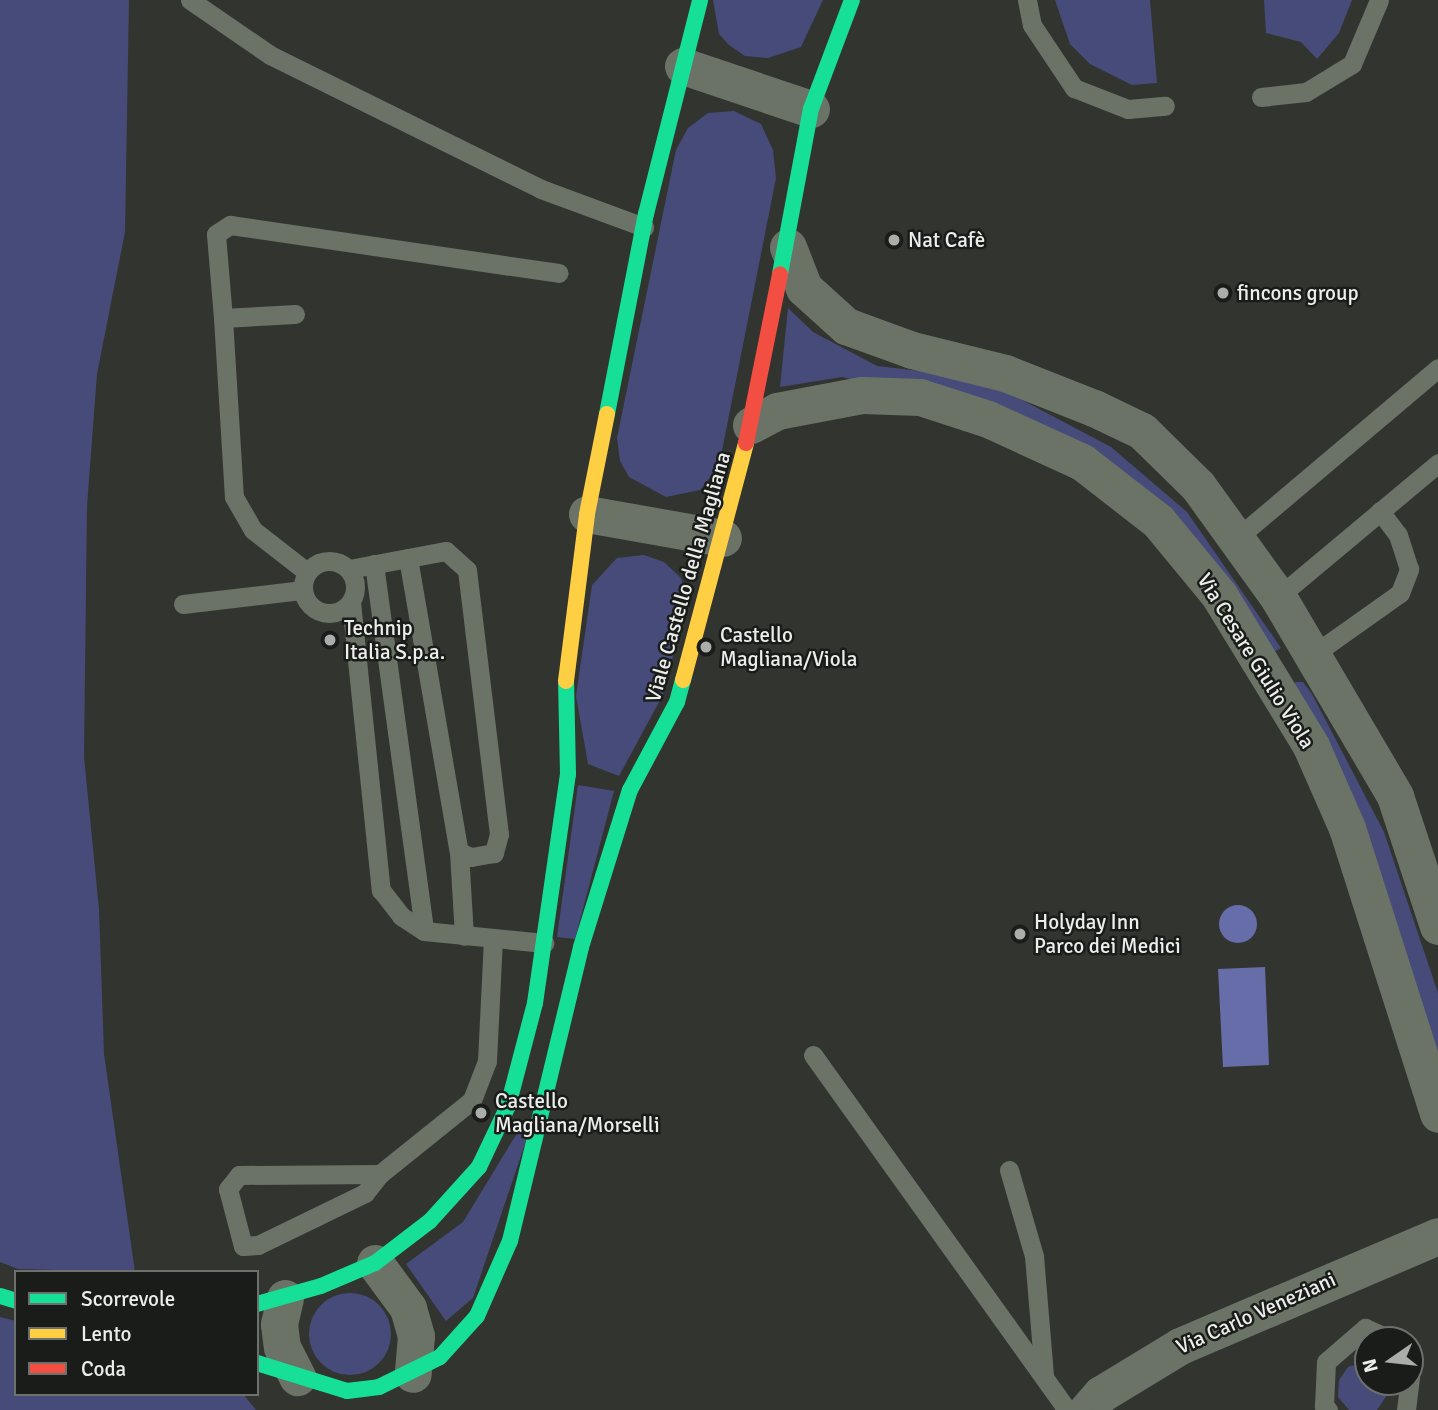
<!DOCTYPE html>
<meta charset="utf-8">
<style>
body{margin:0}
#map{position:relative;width:1438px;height:1410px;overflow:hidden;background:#323430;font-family:Signika,sans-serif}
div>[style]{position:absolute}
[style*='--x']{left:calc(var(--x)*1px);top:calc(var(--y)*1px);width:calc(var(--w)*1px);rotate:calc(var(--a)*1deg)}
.green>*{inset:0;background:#474b7a}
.round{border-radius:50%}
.water>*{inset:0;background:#676da8}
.lane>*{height:19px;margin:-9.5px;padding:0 9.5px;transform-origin:9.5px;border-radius:9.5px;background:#6a7366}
.lane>.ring{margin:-9.5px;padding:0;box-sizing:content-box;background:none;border:19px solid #6a7366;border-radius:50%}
.street>*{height:37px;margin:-18.5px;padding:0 18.5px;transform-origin:18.5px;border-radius:18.5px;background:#6a7366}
.fast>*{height:16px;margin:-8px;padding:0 8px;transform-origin:8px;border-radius:8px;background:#16e098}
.slow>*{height:16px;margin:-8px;padding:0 8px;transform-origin:8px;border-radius:8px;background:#ffcf43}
.jam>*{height:16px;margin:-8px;padding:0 8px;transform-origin:8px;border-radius:8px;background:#f24e42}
.dots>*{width:19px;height:19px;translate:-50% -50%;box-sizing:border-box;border:4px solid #1a1c19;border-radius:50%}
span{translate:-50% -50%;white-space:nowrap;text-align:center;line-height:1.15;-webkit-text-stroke:5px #1a1c19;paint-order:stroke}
.poi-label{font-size:21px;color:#ebeeea}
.left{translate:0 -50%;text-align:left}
.street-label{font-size:21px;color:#ebeeea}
.legend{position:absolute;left:14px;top:1270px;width:245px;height:126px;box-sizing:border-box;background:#1a1c19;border:2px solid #6e706d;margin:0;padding:9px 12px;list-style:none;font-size:21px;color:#ebeeea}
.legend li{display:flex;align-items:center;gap:14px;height:35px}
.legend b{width:35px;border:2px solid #6e706d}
.north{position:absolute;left:1354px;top:1326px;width:70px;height:70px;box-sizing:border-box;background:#1a1c19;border:2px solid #6e706d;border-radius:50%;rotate:256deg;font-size:19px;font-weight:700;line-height:28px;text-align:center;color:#ebeeea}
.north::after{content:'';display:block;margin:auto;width:24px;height:32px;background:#aaada9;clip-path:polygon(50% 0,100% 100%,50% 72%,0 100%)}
</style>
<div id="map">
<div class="green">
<div style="clip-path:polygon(0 0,129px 0,125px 232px,97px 374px,87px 506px,84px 757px,99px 909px,104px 1054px,135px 1272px,18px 1269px,0 1262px)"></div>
<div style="clip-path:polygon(713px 0,823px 0,801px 47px,768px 58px,745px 56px,729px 45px,719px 34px)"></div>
<div style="clip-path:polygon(1055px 0,1150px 0,1157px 83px,1132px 85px,1090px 64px,1070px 44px)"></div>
<div style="clip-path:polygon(1264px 0,1352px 0,1339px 33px,1317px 59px,1301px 42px,1266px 33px)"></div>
<div style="clip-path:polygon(734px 111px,761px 124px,773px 150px,776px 178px,719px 466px,700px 490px,666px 497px,629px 477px,620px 461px,617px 438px,676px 150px,688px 128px,708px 113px)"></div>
<div style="clip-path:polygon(788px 308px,813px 332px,877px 366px,929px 372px,1009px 393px,1111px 447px,1187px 512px,1281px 648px,1267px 656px,1199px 560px,1007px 416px,842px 377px,780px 387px)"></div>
<div style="clip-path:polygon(644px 555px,664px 562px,681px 578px,687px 595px,665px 691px,619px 776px,588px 764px,576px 696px,592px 585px,617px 558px)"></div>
<div style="clip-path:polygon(1296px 682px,1303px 682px,1312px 694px,1384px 832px,1438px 993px,1438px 1057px,1290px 687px)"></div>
<div style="clip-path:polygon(578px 785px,614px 791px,575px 939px,557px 937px)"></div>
<div style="clip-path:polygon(519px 1130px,528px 1135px,473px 1298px,446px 1321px,406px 1264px,463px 1222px)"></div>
<div class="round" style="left:309px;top:1293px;width:82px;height:82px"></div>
<div style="clip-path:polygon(0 1317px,16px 1321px,16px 1394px,243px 1394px,256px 1410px,0 1410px)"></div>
<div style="clip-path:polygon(1365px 1362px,1368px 1382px,1388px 1382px,1389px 1392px,1377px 1410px,1349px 1410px,1338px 1397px,1339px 1380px,1348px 1367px)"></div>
</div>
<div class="water">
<div class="round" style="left:1219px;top:905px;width:38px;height:38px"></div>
<div style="clip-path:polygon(1265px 967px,1269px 1065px,1223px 1067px,1218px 969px)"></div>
</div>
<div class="lane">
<div style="--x:190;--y:0;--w:97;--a:34.5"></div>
<div style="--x:270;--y:55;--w:302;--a:26.3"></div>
<div style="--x:541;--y:189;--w:110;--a:20.3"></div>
<div style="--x:1027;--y:0;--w:25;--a:79"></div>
<div style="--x:1032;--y:25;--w:76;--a:56.3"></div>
<div style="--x:1074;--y:88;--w:58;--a:21.3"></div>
<div style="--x:1128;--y:109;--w:37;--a:-5"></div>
<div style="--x:1261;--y:97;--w:45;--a:-6.3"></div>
<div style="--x:1306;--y:92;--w:54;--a:-31.3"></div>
<div style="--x:1352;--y:64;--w:69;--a:-67.1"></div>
<div style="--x:295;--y:314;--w:72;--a:176.8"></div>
<div style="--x:223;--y:318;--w:179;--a:86.5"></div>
<div style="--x:234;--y:497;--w:38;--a:60"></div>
<div style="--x:253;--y:530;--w:68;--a:37.9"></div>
<div style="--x:223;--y:318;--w:84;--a:-94.8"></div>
<div style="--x:216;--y:234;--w:17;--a:-33"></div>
<div style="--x:230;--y:225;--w:332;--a:8.3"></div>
<div style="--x:1237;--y:538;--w:263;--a:-40.2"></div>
<div style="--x:408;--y:558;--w:298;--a:80.2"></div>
<div style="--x:459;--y:852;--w:84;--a:86.6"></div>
<div class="ring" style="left:303px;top:561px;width:33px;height:33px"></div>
<div style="--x:374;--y:564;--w:370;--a:82.2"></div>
<div style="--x:349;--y:569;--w:99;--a:-10.5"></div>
<div style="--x:446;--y:551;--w:28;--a:42"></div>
<div style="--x:467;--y:570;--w:266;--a:83.1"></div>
<div style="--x:499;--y:834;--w:20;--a:105"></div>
<div style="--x:494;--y:853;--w:23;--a:170"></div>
<div style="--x:471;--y:857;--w:13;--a:-157"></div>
<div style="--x:1278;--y:597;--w:209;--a:-39.9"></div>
<div style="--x:351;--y:602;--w:290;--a:84.1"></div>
<div style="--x:381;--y:890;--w:33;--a:52"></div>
<div style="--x:401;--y:916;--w:27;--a:33"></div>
<div style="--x:424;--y:931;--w:121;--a:5.7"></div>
<div style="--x:183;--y:604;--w:121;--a:-6.7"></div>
<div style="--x:1314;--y:654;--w:105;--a:-35.3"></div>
<div style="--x:1400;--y:593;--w:26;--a:-69"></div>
<div style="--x:1409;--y:569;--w:36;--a:-108"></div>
<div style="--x:1398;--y:535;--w:30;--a:-127"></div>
<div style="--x:813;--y:1055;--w:437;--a:54.4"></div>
<div style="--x:1009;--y:1170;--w:90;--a:73.8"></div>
<div style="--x:1034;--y:1256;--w:119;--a:85.2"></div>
<div style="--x:380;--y:1174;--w:141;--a:179.6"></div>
<div style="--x:239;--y:1175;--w:18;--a:128"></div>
<div style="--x:228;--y:1189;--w:59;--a:75.3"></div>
<div style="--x:243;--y:1246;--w:15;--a:-4"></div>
<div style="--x:258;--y:1245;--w:119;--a:-25.9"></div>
<div style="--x:365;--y:1193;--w:24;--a:-52"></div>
<div style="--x:380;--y:1174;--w:118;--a:-38.8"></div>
<div style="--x:472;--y:1100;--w:42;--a:-69"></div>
<div style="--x:487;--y:1061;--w:123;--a:-87.2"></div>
<div style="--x:1328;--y:1410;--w:6;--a:-135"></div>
<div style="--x:1324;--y:1406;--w:44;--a:-87.4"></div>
<div style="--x:1326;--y:1362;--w:52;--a:-41.1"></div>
<div style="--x:1365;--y:1328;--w:30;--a:24"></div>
<div style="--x:1406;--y:1410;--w:35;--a:-83"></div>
</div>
<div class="street">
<div style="--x:683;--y:66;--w:135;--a:18.6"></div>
<div style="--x:788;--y:247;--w:44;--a:68.7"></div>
<div style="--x:804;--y:288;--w:57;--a:42.1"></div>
<div style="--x:846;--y:326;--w:70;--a:20"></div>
<div style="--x:912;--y:350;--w:96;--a:13.9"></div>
<div style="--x:1005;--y:373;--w:96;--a:21.5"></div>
<div style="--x:1094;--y:408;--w:53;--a:25.6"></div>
<div style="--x:1142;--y:431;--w:78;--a:44.5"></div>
<div style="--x:1198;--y:486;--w:137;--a:54.2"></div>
<div style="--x:1278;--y:597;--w:231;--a:59.5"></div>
<div style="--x:1395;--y:796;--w:137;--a:71.7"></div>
<div style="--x:751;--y:425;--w:30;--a:-28"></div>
<div style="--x:777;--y:411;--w:86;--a:-10.7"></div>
<div style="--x:862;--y:395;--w:58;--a:2"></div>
<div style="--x:920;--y:397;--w:71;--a:17.9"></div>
<div style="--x:988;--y:419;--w:103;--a:24.6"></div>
<div style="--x:1082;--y:462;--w:96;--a:37.8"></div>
<div style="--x:1158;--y:521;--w:96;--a:50.5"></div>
<div style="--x:1219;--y:595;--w:177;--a:58.6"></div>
<div style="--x:1311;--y:746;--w:90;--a:66.3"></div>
<div style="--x:1347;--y:828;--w:300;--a:72.3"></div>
<div style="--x:587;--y:514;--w:138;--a:10"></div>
<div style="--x:375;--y:1263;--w:56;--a:53.7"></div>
<div style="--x:408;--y:1308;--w:29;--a:74"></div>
<div style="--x:416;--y:1336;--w:38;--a:95"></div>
<div style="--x:285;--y:1298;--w:27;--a:103"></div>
<div style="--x:279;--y:1324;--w:23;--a:83"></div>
<div style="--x:282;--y:1347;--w:34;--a:63"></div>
<div style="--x:1087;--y:1410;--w:21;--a:-49"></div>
<div style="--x:1101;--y:1394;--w:92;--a:-31.3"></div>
<div style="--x:1180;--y:1346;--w:280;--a:-23.1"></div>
</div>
<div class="fast">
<div style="--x:780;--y:274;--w:168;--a:-79.4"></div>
<div style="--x:811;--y:109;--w:116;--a:-69.4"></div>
<div style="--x:607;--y:414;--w:204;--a:-79"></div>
<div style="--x:646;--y:214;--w:221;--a:-75.8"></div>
<div style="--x:0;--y:1296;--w:17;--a:17"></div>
<div style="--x:257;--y:1304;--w:66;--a:-15.7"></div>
<div style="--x:321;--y:1286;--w:59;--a:-23.1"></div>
<div style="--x:375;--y:1263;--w:69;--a:-37.4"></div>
<div style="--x:430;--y:1221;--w:73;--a:-47.8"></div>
<div style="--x:479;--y:1167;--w:68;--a:-64.6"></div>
<div style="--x:508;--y:1106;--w:106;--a:-75.3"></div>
<div style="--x:535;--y:1003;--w:231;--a:-81.8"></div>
<div style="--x:568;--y:774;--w:93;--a:-91.2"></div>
<div style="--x:257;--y:1363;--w:94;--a:17.3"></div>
<div style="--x:347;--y:1391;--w:32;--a:-7"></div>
<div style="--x:379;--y:1387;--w:68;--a:-26.2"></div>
<div style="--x:440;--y:1357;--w:55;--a:-47.9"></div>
<div style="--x:477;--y:1316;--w:82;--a:-66.3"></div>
<div style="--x:510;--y:1241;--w:302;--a:-76.4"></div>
<div style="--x:581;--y:947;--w:164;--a:-72.7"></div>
<div style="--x:630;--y:790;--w:100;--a:-61.9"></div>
<div style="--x:677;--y:702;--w:23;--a:-75"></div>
</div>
<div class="slow">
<div style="--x:683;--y:680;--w:245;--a:-75.1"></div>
<div style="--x:566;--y:681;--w:168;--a:-82.8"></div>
<div style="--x:587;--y:514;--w:102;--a:-78.7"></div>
</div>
<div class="jam">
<div style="--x:746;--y:443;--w:172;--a:-78.6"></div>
</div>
<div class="dots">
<div style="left:894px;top:240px;background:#aaada9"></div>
<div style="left:1223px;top:293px;background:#aaada9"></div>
<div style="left:330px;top:640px;background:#aaada9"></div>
<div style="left:706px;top:647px;background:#aaada9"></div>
<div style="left:1020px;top:934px;background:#aaada9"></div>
<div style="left:481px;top:1113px;background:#aaada9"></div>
</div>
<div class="poi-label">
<span class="left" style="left:908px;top:240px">Nat Cafè</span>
<span class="left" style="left:1237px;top:293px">fincons group</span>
<span class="left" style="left:344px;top:640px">Technip<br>Italia S.p.a.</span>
<span class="left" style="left:720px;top:647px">Castello<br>Magliana/Viola</span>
<span class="left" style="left:1034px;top:934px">Holyday Inn<br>Parco dei Medici</span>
<span class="left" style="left:495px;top:1113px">Castello<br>Magliana/Morselli</span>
</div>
<div class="street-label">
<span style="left:688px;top:577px;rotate:-74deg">Viale Castello della Magliana</span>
<span style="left:1256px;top:661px;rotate:58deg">Via Cesare Giulio Viola</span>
<span style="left:1256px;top:1313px;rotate:-24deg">Via Carlo Veneziani</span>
</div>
<ul class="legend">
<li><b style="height:9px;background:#16e098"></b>Scorrevole</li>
<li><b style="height:9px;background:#ffcf43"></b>Lento</li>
<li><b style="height:9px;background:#f24e42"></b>Coda</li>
</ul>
<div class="north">N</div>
</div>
